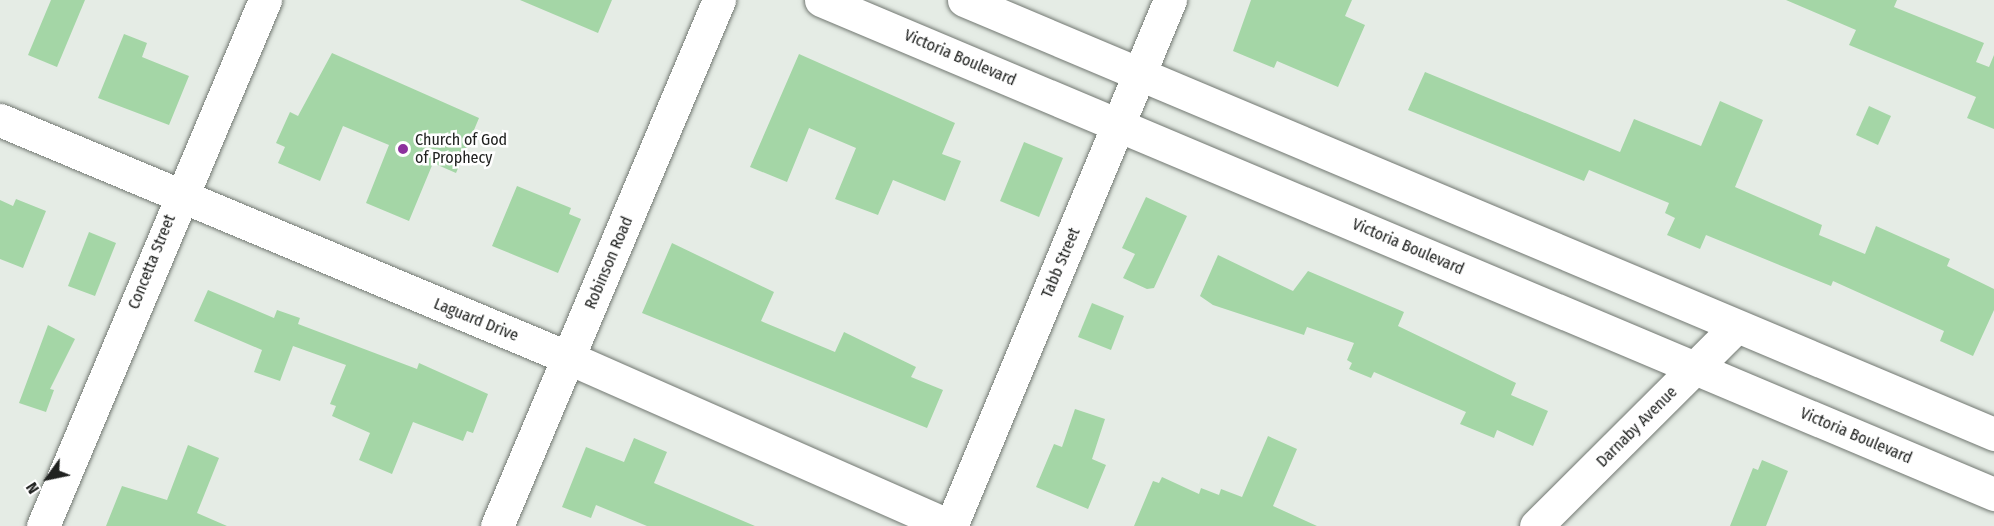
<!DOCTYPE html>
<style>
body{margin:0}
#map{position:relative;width:1994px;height:526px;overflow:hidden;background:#e5ece5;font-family:"Fira Sans Condensed",sans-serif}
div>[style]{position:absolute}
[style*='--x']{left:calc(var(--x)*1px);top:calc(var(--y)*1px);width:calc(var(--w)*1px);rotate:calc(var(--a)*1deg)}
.building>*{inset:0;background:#a4d6a6}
.roads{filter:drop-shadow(0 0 2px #727872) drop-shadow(0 0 2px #727872)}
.minor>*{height:33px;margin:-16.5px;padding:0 16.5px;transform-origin:16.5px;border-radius:16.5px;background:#fff}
.secondary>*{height:33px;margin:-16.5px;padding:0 16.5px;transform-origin:16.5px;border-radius:16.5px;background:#fff}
.dots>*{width:16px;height:16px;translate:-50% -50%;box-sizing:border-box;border:3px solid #fff;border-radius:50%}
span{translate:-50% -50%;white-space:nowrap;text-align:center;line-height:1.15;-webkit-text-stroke:5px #fff;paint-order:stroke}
.street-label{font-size:16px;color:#202220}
.poi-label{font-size:16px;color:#202220}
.left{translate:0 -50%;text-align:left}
.north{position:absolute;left:18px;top:448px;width:60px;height:60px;-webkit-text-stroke:4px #fff;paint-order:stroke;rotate:237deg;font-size:16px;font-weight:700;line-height:24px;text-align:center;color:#202220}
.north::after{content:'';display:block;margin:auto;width:21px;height:27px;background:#202220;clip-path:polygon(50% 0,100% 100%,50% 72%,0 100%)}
</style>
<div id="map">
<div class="building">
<div style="clip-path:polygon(51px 0,85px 0,57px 67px,28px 55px)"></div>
<div style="clip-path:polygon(520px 0,612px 0,598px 33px)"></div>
<div style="clip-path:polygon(1251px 0,1352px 0,1345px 16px,1365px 25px,1338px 87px,1277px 61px,1274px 68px,1233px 51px)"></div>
<div style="clip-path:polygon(1786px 0,1897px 0,1894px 7px,1984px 43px,1976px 62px,1989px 67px,1994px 55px,1994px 129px,1967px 118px,1976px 97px,1849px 45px,1856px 30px)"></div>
<div style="clip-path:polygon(124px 34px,147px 43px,142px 57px,189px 76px,169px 125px,98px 98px)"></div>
<div style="clip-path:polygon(332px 53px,479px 118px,456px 173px,433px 163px,409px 221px,366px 203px,389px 145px,343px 126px,320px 181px,278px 163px,285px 147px,276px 143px,290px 112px,298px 116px)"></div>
<div style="clip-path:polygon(799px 54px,955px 123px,942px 154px,961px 161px,945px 201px,893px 180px,878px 215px,835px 199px,856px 148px,809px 128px,787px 182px,750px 167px)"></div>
<div style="clip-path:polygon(1425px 72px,1620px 152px,1634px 119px,1701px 146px,1720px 101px,1763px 120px,1735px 187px,1822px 225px,1819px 235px,1865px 254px,1876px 226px,1950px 259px,1947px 266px,1994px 289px,1994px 310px,1973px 356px,1940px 341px,1944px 331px,1833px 281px,1831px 286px,1706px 235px,1700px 249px,1667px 235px,1675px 218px,1665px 213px,1669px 203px,1589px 170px,1584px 181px,1408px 110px)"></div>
<div style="clip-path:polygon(1869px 106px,1891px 116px,1878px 145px,1856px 135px)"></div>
<div style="clip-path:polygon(1024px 142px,1063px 158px,1039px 217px,1000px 201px)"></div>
<div style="clip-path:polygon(517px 186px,571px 208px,569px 214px,581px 219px,558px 273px,492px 246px)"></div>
<div style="clip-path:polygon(1146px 197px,1187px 216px,1154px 288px,1147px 289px,1123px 278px,1135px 254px,1122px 248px)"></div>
<div style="clip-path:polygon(16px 199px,46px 211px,23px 268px,0 259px,0 200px,13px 206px)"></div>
<div style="clip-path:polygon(89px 232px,116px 243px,95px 296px,68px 286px)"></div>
<div style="clip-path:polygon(672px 243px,774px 292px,761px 321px,835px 352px,844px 332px,916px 367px,911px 377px,943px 390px,927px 428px,642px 313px)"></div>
<div style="clip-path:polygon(1218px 255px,1293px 291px,1308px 271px,1404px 312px,1398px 326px,1516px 383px,1511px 395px,1548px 411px,1533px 446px,1497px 430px,1494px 438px,1460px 424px,1466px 412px,1374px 372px,1371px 378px,1349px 369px,1352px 363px,1347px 360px,1354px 343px,1307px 327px,1304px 335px,1213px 305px,1200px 296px)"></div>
<div style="clip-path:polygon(208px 290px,274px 318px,277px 310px,300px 318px,298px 324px,417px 369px,419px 363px,488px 394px,473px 433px,467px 431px,463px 441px,413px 422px,392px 474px,359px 460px,370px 433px,332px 416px,336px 406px,330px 404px,346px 365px,293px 346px,280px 381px,254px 372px,262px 350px,194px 321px)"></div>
<div style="clip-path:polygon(1092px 303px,1124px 316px,1111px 350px,1078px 337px)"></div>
<div style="clip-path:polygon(48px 325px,75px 339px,50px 389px,54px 390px,46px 412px,19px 403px)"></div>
<div style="clip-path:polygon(1075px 409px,1105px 419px,1092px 459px,1106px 465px,1088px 509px,1036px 487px,1054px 444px,1062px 447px)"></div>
<div style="clip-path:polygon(1268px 436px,1297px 449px,1273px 506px,1317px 526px,1134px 526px,1153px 481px,1159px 483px,1162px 477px,1199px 494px,1201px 488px,1219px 495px,1221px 489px,1242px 497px)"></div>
<div style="clip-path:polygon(634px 438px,667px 452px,654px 483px,755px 526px,647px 526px,596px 505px,591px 518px,562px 507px,586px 447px,624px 462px)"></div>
<div style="clip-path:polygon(188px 445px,219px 458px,197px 513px,227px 526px,106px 526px,122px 486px,167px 500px)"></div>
<div style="clip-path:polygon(1762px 460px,1788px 471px,1766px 526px,1730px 526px,1753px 468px,1758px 470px)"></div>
</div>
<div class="roads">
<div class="minor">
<div style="--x:0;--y:120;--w:617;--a:22.7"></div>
<div style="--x:569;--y:358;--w:416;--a:23.8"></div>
<div style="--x:43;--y:526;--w:571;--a:-67.12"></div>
<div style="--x:497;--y:526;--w:571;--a:-67.12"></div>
<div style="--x:951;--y:526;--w:570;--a:-67.4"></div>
<div style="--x:1536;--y:526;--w:282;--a:-44.9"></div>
</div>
<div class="secondary">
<div style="--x:821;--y:0;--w:1273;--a:22.84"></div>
<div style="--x:964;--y:0;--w:1118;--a:22.85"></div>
</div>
</div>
<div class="dots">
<div style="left:403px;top:149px;background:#8c319d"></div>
</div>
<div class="street-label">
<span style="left:960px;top:58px;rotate:23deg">Victoria Boulevard</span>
<span style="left:1408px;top:247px;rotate:23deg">Victoria Boulevard</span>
<span style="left:152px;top:262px;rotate:-68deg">Concetta Street</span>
<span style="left:609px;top:263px;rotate:-67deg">Robinson Road</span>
<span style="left:1061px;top:263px;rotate:-67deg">Tabb Street</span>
<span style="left:476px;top:320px;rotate:22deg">Laguard Drive</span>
<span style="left:1637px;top:427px;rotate:-45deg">Darnaby Avenue</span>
<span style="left:1856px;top:436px;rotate:23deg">Victoria Boulevard</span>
</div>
<div class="poi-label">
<span class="left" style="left:415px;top:149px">Church of God<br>of Prophecy</span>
</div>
<div class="north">N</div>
</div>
